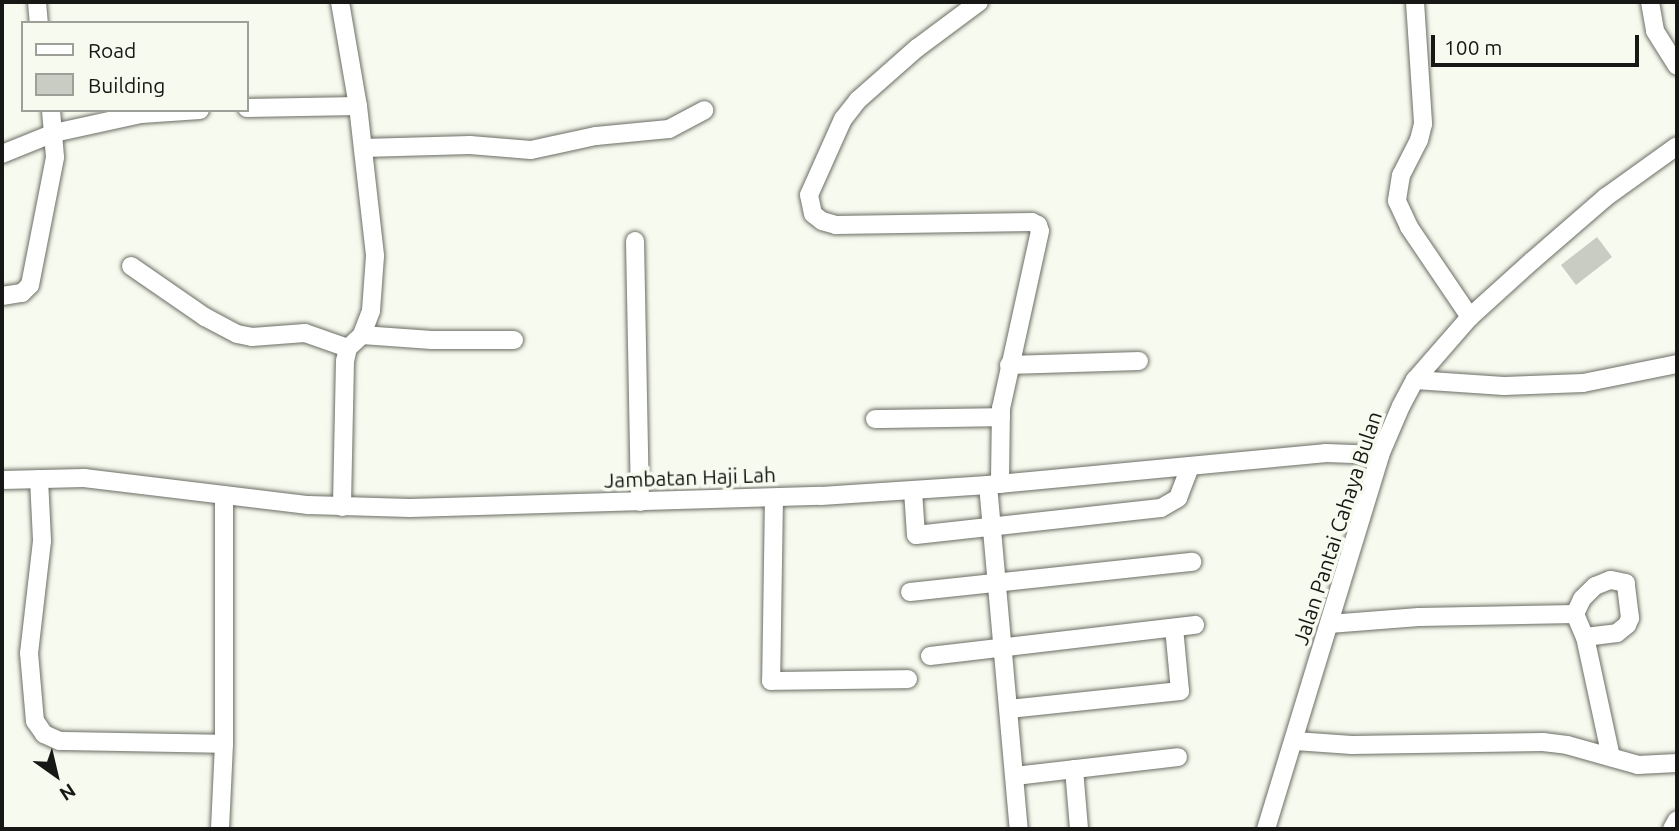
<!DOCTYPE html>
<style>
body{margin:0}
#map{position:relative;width:1679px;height:831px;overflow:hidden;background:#f7faef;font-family:Ubuntu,sans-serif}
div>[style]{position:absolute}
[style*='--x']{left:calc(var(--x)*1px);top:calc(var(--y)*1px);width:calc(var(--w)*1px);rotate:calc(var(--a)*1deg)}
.building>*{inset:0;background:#c9ccc2}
.roads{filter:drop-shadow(0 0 2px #6b6d64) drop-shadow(0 0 2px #6b6d64)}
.minor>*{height:18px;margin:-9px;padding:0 9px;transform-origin:9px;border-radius:9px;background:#fff}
span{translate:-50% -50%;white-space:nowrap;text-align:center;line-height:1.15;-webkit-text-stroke:7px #f7faef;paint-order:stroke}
.street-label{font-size:21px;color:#171815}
.frame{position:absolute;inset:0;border:4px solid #171815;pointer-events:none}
.legend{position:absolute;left:21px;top:21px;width:228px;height:91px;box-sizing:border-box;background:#f7faef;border:2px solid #9da098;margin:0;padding:9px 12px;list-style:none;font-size:21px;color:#171815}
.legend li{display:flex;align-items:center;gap:14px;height:35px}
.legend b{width:35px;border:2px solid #9da098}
.north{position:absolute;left:21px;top:740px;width:70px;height:70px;-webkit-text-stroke:5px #f7faef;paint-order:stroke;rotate:146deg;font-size:19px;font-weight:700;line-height:28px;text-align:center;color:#171815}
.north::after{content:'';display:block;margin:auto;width:24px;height:32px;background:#171815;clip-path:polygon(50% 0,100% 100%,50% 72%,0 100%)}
.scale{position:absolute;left:1431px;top:35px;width:208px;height:32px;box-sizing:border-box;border:4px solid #171815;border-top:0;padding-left:9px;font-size:21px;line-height:24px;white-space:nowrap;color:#171815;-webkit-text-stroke:5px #f7faef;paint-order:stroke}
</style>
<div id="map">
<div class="building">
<div style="clip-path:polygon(1597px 237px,1612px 257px,1576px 285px,1561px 265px)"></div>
</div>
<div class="roads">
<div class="minor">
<div style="--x:37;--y:2;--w:21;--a:85"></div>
<div style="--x:340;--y:2;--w:106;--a:80.2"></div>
<div style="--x:358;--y:106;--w:151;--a:83.5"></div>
<div style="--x:375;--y:256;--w:55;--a:94.2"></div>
<div style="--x:371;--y:311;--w:26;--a:111"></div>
<div style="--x:362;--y:335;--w:19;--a:137"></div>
<div style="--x:348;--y:348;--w:13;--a:103"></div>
<div style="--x:345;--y:361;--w:146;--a:91.2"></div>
<div style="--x:979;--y:2;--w:77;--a:143.4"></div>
<div style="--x:917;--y:48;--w:79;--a:138.6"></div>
<div style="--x:858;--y:100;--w:24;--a:128"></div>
<div style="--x:843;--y:119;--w:83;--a:114.1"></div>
<div style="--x:809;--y:195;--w:19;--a:78"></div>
<div style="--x:813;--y:214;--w:11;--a:38"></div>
<div style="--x:822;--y:221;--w:15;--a:16"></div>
<div style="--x:836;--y:225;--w:196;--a:-0.9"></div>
<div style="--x:1032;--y:222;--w:7;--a:27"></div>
<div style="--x:1038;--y:225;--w:6;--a:72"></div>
<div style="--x:1040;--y:231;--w:181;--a:102.4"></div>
<div style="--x:1001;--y:408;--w:76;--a:90.8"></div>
<div style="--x:1415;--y:2;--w:122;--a:86.2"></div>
<div style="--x:1423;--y:124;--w:16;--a:104"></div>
<div style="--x:1419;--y:140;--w:39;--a:117"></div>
<div style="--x:1401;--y:175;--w:26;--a:99"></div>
<div style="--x:1397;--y:201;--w:29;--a:65"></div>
<div style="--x:1409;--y:227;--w:109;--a:55.9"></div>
<div style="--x:1650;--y:2;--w:29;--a:80"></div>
<div style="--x:1655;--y:31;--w:41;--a:57.8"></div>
<div style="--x:247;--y:108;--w:111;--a:-1"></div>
<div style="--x:363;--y:148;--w:107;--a:-1.6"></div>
<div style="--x:470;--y:145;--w:61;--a:4.7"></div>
<div style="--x:531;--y:150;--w:66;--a:-12.2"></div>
<div style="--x:596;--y:136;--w:73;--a:-5.5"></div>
<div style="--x:669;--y:129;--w:40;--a:-28"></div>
<div style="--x:2;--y:154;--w:56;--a:-22"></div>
<div style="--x:54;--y:133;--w:89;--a:-12.3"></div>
<div style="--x:141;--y:114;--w:59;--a:-3.9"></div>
<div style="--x:635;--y:241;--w:261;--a:88.9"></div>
<div style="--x:131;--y:266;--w:90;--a:34.6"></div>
<div style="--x:205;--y:317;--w:36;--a:28"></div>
<div style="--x:237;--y:334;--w:15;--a:11"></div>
<div style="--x:252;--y:337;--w:53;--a:-4.3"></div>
<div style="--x:305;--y:333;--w:46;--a:19.2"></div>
<div style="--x:2;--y:296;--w:20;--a:-9"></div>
<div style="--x:22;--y:293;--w:11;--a:-45"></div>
<div style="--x:30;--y:285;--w:130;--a:-78.9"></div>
<div style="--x:55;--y:157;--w:47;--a:-94.9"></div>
<div style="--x:362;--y:335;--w:70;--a:4.1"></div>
<div style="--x:432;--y:340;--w:82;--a:0"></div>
<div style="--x:1009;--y:365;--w:130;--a:-1.8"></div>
<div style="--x:1415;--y:380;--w:89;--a:3.9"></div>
<div style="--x:1504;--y:386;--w:79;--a:-2.2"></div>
<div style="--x:1583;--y:383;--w:96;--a:-11.4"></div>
<div style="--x:875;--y:419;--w:126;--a:-0.9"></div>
<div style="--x:39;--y:479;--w:62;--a:87.2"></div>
<div style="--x:42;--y:541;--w:113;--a:96.6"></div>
<div style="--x:29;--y:653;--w:68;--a:85"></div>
<div style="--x:35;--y:721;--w:16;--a:55"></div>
<div style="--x:44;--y:734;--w:17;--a:24"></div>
<div style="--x:60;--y:741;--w:164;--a:1"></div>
<div style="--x:2;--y:480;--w:82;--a:-1.4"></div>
<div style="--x:84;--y:478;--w:226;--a:6.9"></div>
<div style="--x:308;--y:505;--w:102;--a:1.7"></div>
<div style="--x:410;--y:508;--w:411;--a:-1.7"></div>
<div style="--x:821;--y:496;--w:167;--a:-3.8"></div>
<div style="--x:988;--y:485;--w:340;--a:-5.4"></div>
<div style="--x:1326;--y:453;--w:54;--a:2.1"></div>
<div style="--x:988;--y:485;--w:345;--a:84.9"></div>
<div style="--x:913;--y:491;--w:44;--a:86.1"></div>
<div style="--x:916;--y:535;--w:246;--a:-6.3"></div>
<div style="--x:1161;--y:508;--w:20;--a:-30"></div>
<div style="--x:1178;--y:498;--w:33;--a:-69"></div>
<div style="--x:774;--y:498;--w:183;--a:90.9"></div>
<div style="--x:771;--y:681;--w:137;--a:-0.8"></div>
<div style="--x:910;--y:592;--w:284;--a:-6.1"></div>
<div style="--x:1329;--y:624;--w:90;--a:-4.4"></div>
<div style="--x:1419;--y:617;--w:156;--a:-1.1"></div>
<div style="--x:1585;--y:637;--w:32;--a:-7"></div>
<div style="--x:1617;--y:633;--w:13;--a:-39"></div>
<div style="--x:1627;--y:625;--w:8;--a:-67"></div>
<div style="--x:1630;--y:618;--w:35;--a:-97"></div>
<div style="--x:1626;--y:583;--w:16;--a:-169"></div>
<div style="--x:1610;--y:580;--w:16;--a:158"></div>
<div style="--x:1595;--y:586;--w:18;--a:135"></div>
<div style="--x:1582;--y:599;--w:17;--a:115"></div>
<div style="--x:1575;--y:614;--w:25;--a:67"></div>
<div style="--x:1585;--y:637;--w:123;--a:77.8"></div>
<div style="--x:930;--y:656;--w:267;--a:-6.7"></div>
<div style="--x:1009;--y:709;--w:172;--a:-6"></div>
<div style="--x:1180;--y:691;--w:63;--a:-95.4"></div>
<div style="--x:1295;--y:741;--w:57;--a:4"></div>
<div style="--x:1352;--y:745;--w:191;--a:-0.9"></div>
<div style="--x:1543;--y:742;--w:24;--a:7"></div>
<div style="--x:1567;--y:745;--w:74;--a:15.7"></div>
<div style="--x:1638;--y:765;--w:39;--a:-3"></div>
<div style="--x:1074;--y:769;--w:60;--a:85.2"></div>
<div style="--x:1015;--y:776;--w:164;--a:-6.6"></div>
<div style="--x:220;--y:829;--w:85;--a:-87.3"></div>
<div style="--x:224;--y:744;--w:249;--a:-90"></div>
<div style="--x:1266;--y:829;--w:391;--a:-73"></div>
<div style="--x:1380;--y:455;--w:53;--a:-66.8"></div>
<div style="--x:1401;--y:406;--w:30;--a:-62"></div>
<div style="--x:1415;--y:380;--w:84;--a:-48.9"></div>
<div style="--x:1470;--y:317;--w:84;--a:-42.1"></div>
<div style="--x:1532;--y:261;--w:98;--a:-40.9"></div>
<div style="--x:1606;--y:197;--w:87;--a:-35.7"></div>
<div style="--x:1672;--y:829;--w:10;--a:-61"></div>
</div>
</div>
<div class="street-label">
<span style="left:690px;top:477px;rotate:-2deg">Jambatan Haji Lah</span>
<span style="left:1337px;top:528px;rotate:-72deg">Jalan Pantai Cahaya Bulan</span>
</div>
<div class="frame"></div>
<ul class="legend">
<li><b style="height:9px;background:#fff"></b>Road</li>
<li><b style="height:19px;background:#c9ccc2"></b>Building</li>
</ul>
<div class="north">N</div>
<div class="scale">100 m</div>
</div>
